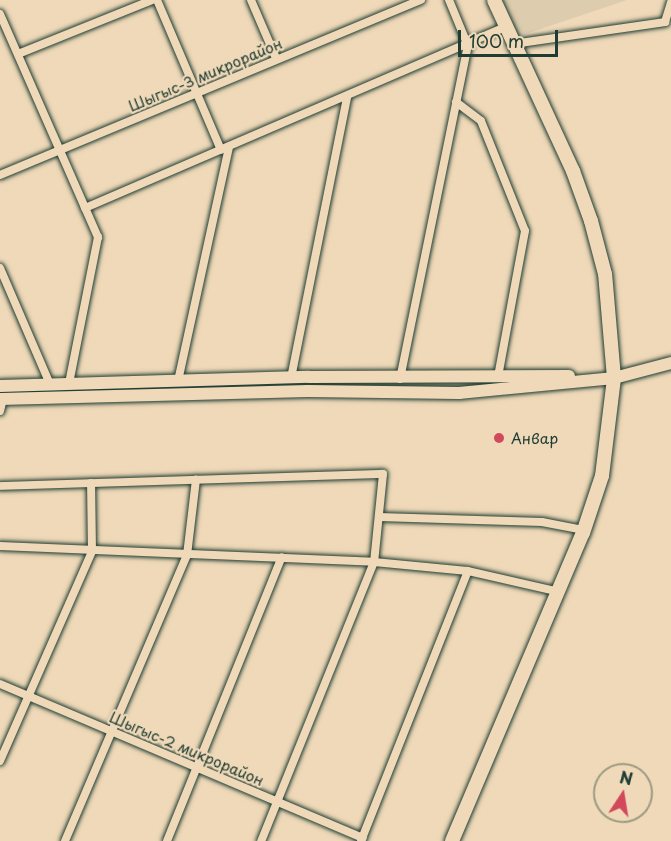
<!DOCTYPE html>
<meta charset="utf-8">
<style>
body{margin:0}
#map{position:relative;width:671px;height:841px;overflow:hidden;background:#efd9b8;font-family:"Playpen Sans",sans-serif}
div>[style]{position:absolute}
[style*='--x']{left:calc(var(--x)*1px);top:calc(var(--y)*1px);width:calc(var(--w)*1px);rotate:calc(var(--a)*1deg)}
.built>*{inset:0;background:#ddccad}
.roads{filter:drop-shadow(0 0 2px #1f3d34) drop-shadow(0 0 2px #1f3d34)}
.street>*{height:8px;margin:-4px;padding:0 4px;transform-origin:4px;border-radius:4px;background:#efd9b8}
.secondary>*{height:12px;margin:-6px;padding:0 6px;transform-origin:6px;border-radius:6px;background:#efd9b8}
.primary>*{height:14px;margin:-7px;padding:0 7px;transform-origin:7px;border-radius:7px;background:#efd9b8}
.dots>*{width:16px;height:16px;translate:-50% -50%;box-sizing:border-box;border:3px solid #efd9b8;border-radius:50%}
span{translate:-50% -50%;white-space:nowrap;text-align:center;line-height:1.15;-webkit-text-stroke:4.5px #efd9b8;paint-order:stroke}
.street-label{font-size:15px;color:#1f3d34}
.poi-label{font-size:15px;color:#1f3d34}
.left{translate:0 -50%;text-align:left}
.north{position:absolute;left:593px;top:763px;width:60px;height:60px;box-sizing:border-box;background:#efd9b8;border:2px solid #9c9b83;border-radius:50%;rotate:12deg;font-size:16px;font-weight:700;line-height:24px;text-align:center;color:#1f3d34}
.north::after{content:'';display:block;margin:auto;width:21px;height:27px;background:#d1495b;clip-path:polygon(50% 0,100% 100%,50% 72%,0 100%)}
.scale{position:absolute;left:458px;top:30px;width:100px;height:27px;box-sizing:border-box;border:3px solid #1f3d34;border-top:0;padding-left:8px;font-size:18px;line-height:21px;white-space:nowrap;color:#1f3d34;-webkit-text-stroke:4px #efd9b8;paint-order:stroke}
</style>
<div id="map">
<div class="built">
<div style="clip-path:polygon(494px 0,627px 0,511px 39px)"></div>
</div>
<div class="roads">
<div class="street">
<div style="--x:157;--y:0;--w:163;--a:66.9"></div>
<div style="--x:251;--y:0;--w:63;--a:66.7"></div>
<div style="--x:0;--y:14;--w:244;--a:66.3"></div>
<div style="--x:98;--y:237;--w:150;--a:101.2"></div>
<div style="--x:513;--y:44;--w:154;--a:-8.2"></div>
<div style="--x:665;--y:22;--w:21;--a:-73"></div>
<div style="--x:18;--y:54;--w:144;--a:-21.9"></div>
<div style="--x:456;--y:102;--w:31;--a:37"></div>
<div style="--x:481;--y:121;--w:118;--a:68.2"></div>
<div style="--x:525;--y:231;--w:148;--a:100.5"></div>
<div style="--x:0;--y:175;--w:456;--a:-22.6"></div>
<div style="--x:85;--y:208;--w:458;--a:-23.3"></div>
<div style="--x:0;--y:268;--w:126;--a:66.7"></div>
<div style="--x:291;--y:378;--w:287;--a:-78.7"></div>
<div style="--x:400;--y:379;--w:340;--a:-78.5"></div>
<div style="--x:468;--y:46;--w:50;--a:-112.4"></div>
<div style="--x:178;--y:381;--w:239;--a:-77.7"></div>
<div style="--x:0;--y:411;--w:12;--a:-76"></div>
<div style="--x:0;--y:486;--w:383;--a:-1.8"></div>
<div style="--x:383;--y:474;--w:88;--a:95.8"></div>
<div style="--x:374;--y:562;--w:301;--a:112"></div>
<div style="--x:379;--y:517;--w:163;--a:1.8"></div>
<div style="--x:542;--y:522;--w:43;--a:10.8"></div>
<div style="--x:0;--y:546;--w:374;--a:2.4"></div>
<div style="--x:374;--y:562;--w:94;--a:5.5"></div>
<div style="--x:468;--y:571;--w:94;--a:12.9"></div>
<div style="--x:0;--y:684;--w:394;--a:23"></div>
<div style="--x:0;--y:761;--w:229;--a:-66.3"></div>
<div style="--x:92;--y:551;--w:68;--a:-90.8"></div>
<div style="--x:65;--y:841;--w:311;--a:-66.9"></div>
<div style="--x:187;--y:555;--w:76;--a:-83.2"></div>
<div style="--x:167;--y:841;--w:306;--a:-68"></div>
<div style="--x:361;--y:841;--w:290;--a:-68.4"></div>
</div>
<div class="secondary">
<div style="--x:0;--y:386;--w:309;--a:-1.7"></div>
<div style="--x:309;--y:377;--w:260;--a:-0.2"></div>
<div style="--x:0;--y:399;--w:308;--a:-1.5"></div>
<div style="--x:308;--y:391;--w:151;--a:0.8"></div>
<div style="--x:459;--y:393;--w:156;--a:-5.5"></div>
<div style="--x:614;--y:378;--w:59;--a:-14.7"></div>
</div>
<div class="primary">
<div style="--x:452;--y:841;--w:335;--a:-67"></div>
<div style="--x:583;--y:533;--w:60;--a:-71.6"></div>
<div style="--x:602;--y:476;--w:99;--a:-83"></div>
<div style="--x:614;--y:378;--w:104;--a:-94.9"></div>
<div style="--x:605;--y:274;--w:55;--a:-104.8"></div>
<div style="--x:591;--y:221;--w:53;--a:-109.8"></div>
<div style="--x:573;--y:171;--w:188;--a:-114.8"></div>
</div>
</div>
<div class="dots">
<div style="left:499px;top:438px;background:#d1495b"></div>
</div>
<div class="street-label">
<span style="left:205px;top:74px;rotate:-23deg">Шыгыс-3 микрорайон</span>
<span style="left:187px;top:748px;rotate:23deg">Шыгыс-2 микрорайон</span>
</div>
<div class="poi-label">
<span class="left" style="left:511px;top:438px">Анвар</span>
</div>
<div class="north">N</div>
<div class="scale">100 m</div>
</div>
